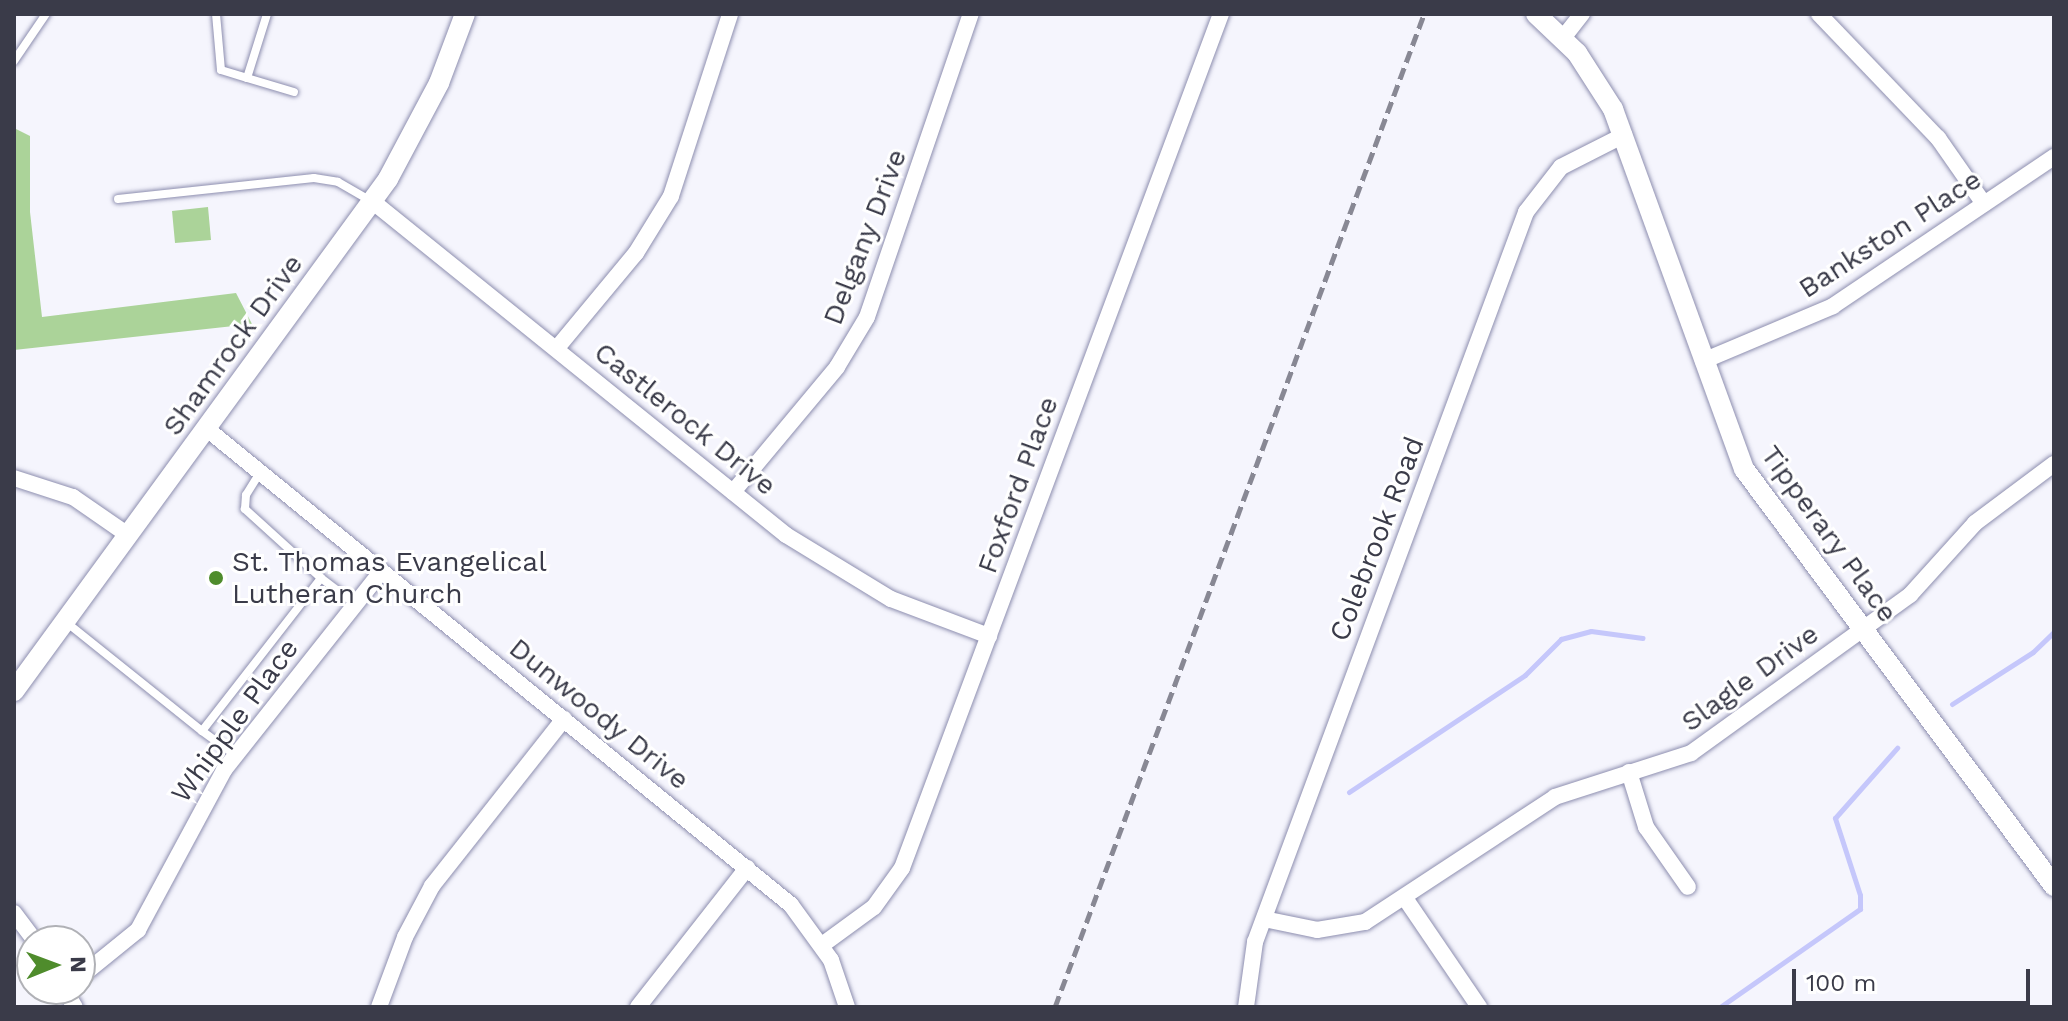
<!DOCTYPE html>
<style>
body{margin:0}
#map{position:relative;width:2068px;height:1021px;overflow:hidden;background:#f5f5fd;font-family:"Work Sans",sans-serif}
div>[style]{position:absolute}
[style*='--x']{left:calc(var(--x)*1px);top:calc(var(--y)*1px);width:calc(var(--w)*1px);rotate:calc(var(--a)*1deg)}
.green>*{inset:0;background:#abd399}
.stream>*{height:5px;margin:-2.5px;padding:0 2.5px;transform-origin:2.5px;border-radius:2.5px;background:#c5c7fb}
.roads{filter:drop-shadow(0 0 2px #8d8eaf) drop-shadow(0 0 2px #8d8eaf)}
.service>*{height:8px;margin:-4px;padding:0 4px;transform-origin:4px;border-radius:4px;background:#fff}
.minor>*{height:16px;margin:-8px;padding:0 8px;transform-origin:8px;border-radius:8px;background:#fff}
.tertiary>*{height:20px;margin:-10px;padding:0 10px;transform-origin:10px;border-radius:10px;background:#fff}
.rail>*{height:5px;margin-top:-2.5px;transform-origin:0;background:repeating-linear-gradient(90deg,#888894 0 12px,transparent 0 18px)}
.dots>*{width:22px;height:22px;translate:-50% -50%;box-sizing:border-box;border:4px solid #fff;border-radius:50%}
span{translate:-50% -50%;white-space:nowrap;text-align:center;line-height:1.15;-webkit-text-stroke:6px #fff;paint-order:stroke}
.street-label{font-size:28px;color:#3a3b49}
.poi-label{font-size:28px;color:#3a3b49}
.left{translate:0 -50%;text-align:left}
.frame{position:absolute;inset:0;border:16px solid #3a3b49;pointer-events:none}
.north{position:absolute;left:16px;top:925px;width:80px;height:80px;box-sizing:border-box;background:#fff;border:2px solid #b0b1b6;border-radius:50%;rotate:89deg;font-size:22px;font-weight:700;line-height:32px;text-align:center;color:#3a3b49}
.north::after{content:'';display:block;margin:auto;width:28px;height:36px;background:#4f8c2c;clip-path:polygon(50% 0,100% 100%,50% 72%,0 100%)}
.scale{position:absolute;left:1792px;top:969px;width:238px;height:36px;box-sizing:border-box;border:4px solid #3a3b49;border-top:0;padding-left:10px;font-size:24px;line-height:28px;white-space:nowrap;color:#3a3b49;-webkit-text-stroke:6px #fff;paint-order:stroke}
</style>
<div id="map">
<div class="green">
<div style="clip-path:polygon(14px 128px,30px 136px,30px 212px,42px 317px,236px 293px,252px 324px,14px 350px)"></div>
<div style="clip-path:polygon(208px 207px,211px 240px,175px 243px,172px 211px)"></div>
</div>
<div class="stream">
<div style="--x:1952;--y:704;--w:96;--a:-32.7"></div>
<div style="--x:2033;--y:652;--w:29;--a:-44"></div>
<div style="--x:1349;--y:792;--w:211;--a:-33.6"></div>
<div style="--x:1525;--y:675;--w:51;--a:-45"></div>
<div style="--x:1561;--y:639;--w:31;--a:-15"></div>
<div style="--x:1591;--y:631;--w:52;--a:7.7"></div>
<div style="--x:1720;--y:1007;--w:171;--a:-35"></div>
<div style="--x:1860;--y:909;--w:14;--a:-90"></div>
<div style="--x:1860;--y:895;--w:81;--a:-108"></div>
<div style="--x:1835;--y:818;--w:94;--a:-48.5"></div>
</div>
<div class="roads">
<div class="service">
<div style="--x:216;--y:14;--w:56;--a:84.9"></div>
<div style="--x:221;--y:70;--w:27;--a:17"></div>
<div style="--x:247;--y:78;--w:67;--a:-72.6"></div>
<div style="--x:14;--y:61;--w:57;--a:-55.8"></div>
<div style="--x:247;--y:78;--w:49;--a:16.6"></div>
<div style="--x:118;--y:199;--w:197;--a:-6.1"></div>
<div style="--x:314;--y:178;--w:24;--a:9"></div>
<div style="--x:338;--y:182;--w:38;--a:30"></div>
<div style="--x:321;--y:578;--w:43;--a:37.4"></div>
<div style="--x:66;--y:622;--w:174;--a:38.7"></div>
<div style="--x:202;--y:731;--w:194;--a:-52.1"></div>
<div style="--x:321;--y:578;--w:103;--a:-137.8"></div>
<div style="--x:245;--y:509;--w:14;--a:-86"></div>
<div style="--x:246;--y:495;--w:26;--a:-58"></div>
<div style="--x:202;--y:731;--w:41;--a:36"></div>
</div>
<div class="minor">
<div style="--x:1819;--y:14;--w:172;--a:46.2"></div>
<div style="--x:1938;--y:138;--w:80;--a:55.1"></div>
<div style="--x:1563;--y:38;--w:31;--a:-52"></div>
<div style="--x:372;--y:201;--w:532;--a:38.9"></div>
<div style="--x:786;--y:535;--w:123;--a:31.4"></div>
<div style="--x:891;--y:599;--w:105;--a:20.7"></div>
<div style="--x:557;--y:348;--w:124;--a:-50.3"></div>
<div style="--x:636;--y:253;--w:67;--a:-58.4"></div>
<div style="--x:671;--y:196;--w:191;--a:-72"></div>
<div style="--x:1703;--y:361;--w:141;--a:-22.9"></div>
<div style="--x:1833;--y:306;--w:267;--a:-34"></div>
<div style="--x:207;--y:429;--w:753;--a:39.18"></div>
<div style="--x:791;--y:905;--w:68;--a:54"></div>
<div style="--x:831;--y:960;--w:50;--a:71.2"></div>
<div style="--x:14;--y:478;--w:62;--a:17.9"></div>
<div style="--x:73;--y:497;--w:67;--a:34.6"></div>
<div style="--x:733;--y:492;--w:163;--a:-50.2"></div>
<div style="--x:837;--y:367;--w:58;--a:-59"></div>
<div style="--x:867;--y:317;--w:320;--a:-71.1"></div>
<div style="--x:1629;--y:772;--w:58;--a:72.8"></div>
<div style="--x:1646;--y:827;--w:73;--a:55"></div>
<div style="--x:1405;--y:898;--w:132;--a:55.8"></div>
<div style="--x:14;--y:913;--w:35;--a:53"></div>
<div style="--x:1264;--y:919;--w:54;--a:11.7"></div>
<div style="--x:1317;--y:930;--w:49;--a:-9.5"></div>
<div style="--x:1365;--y:922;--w:227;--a:-33.3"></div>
<div style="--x:1555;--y:797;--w:143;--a:-17.9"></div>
<div style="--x:1691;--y:753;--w:270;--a:-35.8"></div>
<div style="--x:1910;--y:595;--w:97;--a:-47.9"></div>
<div style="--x:1975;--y:523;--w:99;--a:-36.8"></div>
<div style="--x:822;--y:945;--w:64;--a:-36.2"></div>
<div style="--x:874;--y:907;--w:48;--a:-54.3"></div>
<div style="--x:902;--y:868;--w:912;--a:-69.52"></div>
<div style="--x:80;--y:977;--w:75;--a:-39"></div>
<div style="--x:138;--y:930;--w:182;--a:-61.7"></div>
<div style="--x:224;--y:770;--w:254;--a:-51.6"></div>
<div style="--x:64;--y:989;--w:21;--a:59"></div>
<div style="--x:379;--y:1007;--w:75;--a:-69.6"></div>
<div style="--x:405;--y:937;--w:58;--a:-62.1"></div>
<div style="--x:432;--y:886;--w:213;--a:-51.7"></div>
<div style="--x:638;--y:1007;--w:177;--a:-51.9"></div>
<div style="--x:1246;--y:1007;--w:66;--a:-82.1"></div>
<div style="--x:1255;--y:942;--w:779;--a:-69.63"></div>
<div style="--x:1526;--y:212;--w:57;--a:-52.1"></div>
<div style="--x:1561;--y:167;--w:71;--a:-26.9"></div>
</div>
<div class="tertiary">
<div style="--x:1536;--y:14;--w:57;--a:43.6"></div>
<div style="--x:1577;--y:53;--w:67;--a:57.3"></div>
<div style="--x:1613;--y:109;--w:383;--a:70"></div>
<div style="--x:1744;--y:469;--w:520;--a:53.37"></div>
<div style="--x:14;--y:691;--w:634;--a:-53.85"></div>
<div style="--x:388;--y:179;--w:109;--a:-62"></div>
<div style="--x:439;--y:83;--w:74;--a:-69.4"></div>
</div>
</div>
<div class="rail">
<div style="--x:1055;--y:1007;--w:1059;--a:-69.61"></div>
</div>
<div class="dots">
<div style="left:216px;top:578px;background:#4f8c2c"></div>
</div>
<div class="street-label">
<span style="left:1890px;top:234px;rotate:-33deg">Bankston Place</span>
<span style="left:865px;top:237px;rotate:-69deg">Delgany Drive</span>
<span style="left:233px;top:345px;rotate:-54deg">Shamrock Drive</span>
<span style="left:685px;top:419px;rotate:39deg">Castlerock Drive</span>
<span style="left:1018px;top:485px;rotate:-70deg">Foxford Place</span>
<span style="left:1829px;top:534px;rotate:54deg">Tipperary Place</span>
<span style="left:1377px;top:539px;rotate:-69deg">Colebrook Road</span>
<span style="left:1750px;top:678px;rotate:-36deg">Slagle Drive</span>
<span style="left:599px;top:714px;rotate:39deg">Dunwoody Drive</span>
<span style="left:235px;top:721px;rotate:-54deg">Whipple Place</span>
</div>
<div class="poi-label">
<span class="left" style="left:232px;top:578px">St. Thomas Evangelical<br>Lutheran Church</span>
</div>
<div class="frame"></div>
<div class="north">N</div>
<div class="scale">100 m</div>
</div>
